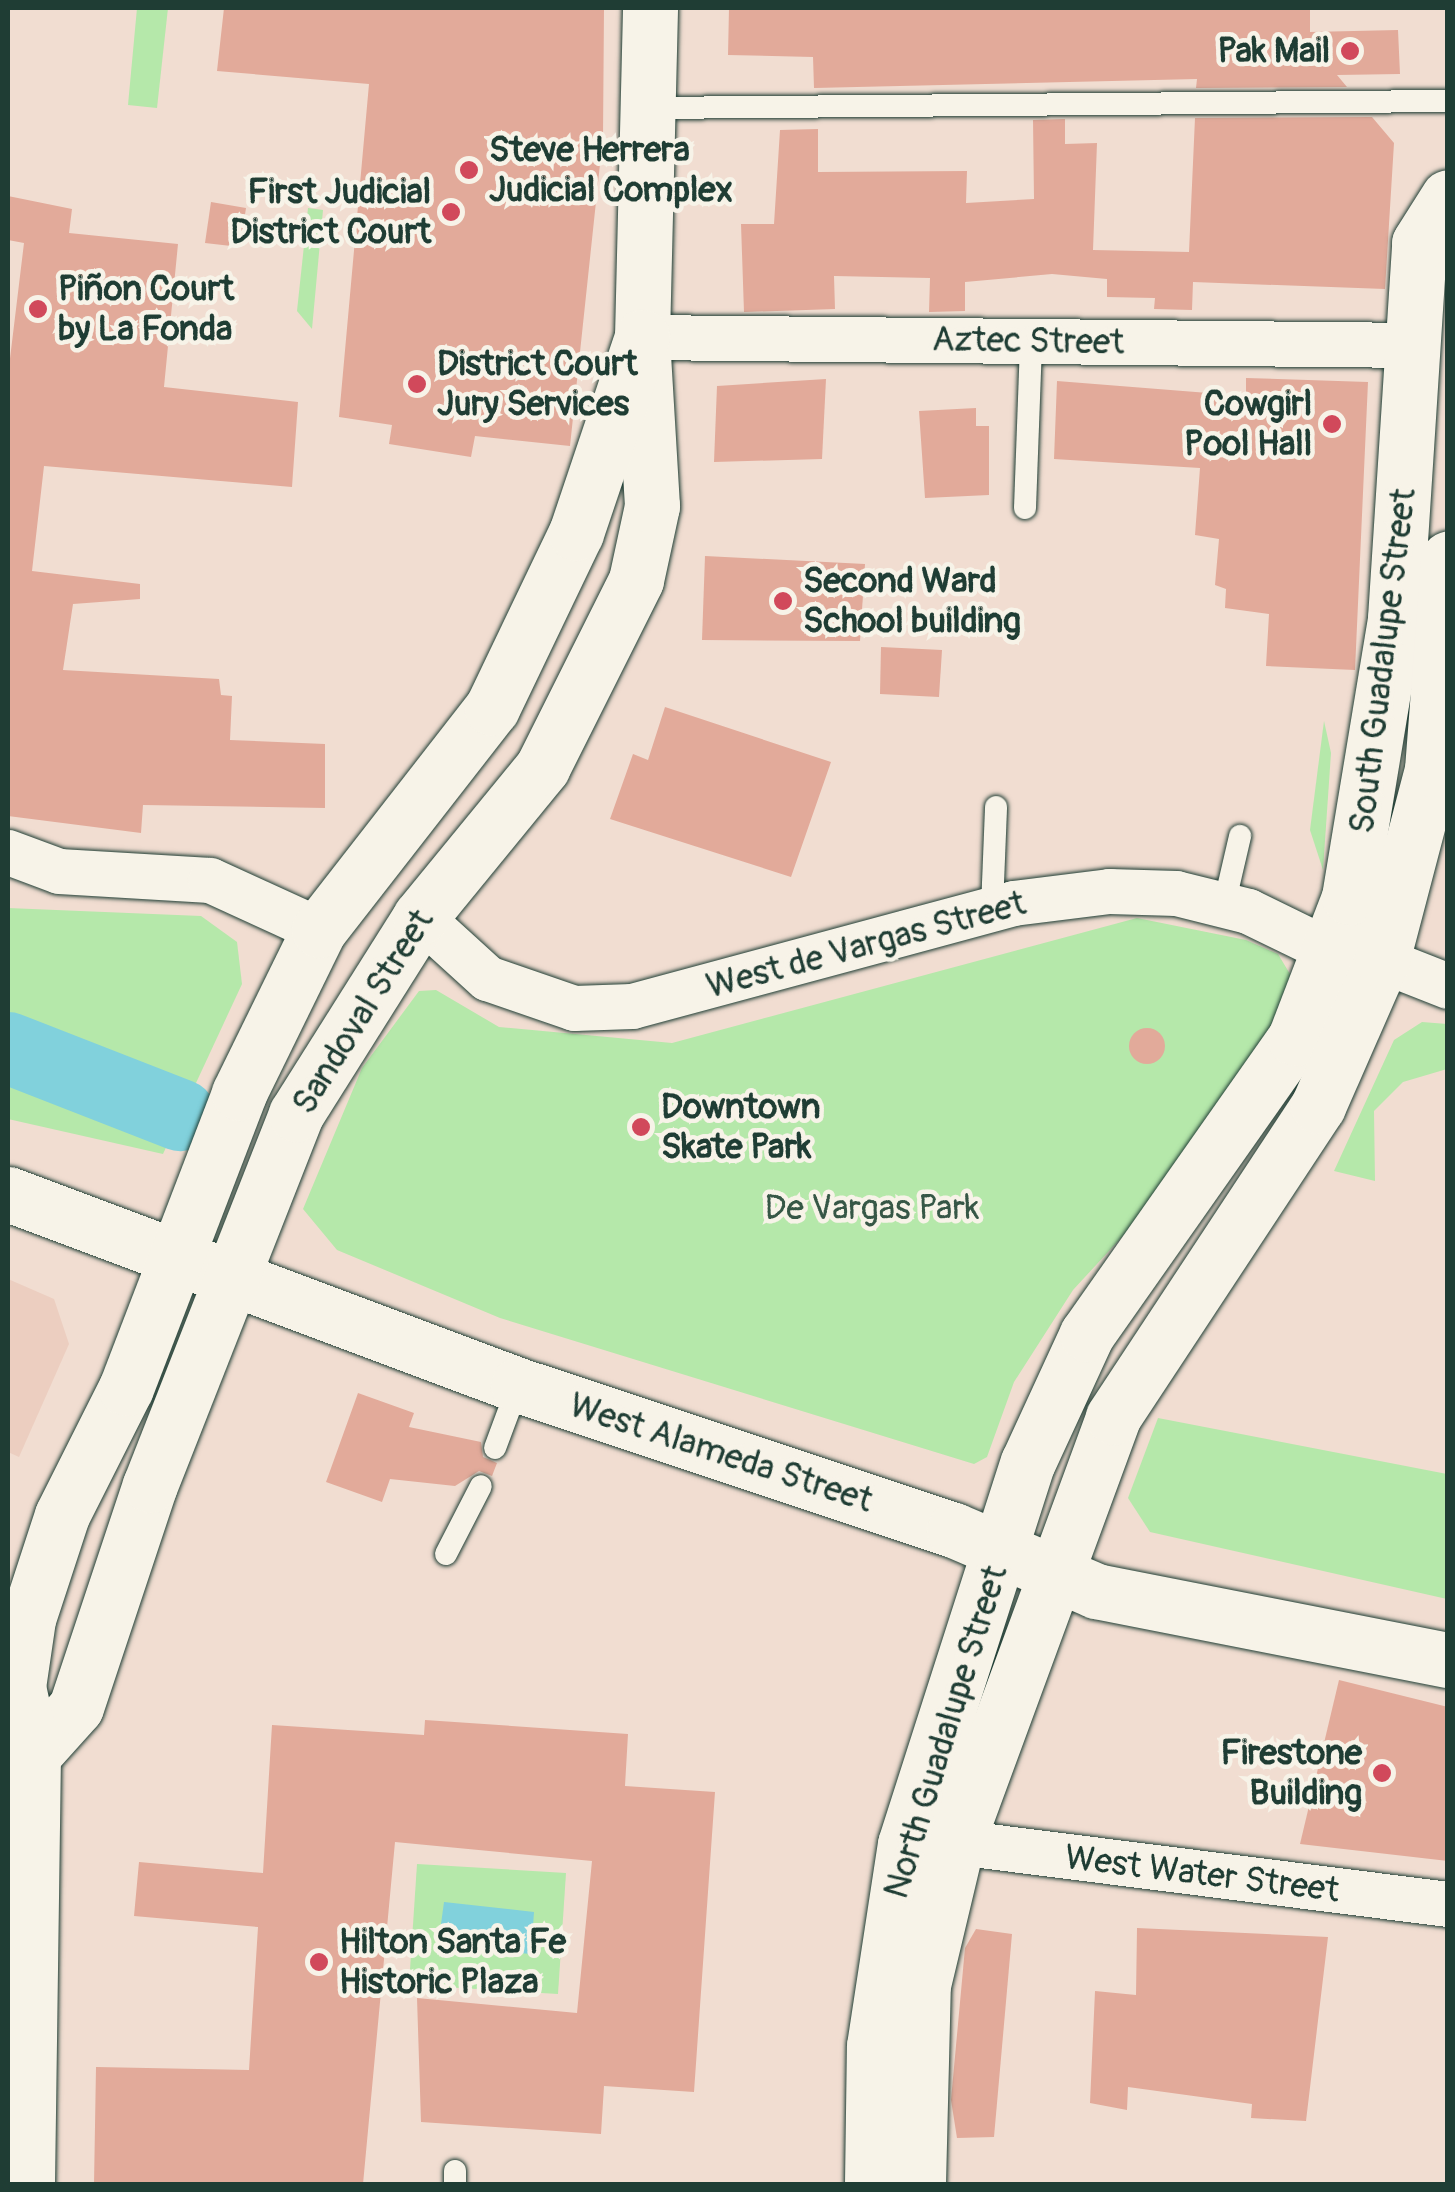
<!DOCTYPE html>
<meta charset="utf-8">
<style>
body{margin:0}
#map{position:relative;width:1455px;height:2192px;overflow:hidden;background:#f1ddd1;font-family:Pangolin,sans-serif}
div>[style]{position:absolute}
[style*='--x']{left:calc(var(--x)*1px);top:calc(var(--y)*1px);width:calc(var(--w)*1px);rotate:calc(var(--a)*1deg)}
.built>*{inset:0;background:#eccec0}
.green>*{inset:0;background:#b5e8aa}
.water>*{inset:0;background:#81d1dc}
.river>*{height:72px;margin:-36px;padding:0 36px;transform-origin:36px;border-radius:36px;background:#81d1dc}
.building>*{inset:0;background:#e2aa9a}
.round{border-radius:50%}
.roads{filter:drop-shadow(0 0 2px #1f3d34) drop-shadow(0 0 2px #1f3d34)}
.lane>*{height:22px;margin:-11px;padding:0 11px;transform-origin:11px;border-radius:11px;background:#f7f3e8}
.street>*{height:45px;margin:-22.5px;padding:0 22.5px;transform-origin:22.5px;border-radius:22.5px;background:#f7f3e8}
.secondary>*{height:55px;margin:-27.5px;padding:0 27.5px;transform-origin:27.5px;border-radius:27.5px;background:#f7f3e8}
.dots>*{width:28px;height:28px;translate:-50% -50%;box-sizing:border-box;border:5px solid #f7f3e8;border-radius:50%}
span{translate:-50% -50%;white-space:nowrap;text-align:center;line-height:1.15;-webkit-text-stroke:9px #f7f3e8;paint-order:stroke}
.poi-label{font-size:35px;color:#1f3d34;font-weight:700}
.right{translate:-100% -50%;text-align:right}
.left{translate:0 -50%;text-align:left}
.street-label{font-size:35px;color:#1f3d34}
.park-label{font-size:35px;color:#365746}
.frame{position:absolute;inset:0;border:10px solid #1f3d34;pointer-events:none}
</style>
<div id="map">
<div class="built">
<div style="clip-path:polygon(8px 1279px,54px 1299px,69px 1344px,19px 1457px,8px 1452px)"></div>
</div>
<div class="green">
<div style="clip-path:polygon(137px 8px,168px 8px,157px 108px,128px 105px)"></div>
<div style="clip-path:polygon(308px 208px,323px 210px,312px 329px,297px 311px)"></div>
<div style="clip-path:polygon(1324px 721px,1331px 753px,1323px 870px,1310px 830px)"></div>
<div style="clip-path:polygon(8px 908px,201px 916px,237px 942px,242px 984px,163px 1154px,8px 1119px)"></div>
<div style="clip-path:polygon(1137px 918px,1246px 940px,1278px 954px,1296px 984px,1203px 1149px,1073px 1290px,1014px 1382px,987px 1457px,974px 1464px,500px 1318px,337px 1250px,303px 1209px,362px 1068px,419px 991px,436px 990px,499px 1027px,672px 1043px)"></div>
<div style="clip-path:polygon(1422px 1022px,1447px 1024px,1447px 1069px,1403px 1082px,1374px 1111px,1375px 1181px,1334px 1171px,1394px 1040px)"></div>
<div style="clip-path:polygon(1158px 1418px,1447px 1474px,1447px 1599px,1150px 1532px,1128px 1498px)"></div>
<div style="clip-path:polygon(417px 1864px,566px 1873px,558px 1994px,409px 1985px)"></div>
</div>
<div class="water">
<div style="clip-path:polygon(444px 1902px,534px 1912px,531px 1954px,438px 1946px)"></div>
</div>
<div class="river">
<div style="--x:8;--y:1048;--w:185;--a:21.3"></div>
</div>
<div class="building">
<div style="clip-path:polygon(224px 8px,604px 8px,603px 136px,570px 446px,475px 436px,471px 457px,389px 444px,392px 425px,339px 417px,369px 84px,217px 71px)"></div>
<div style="clip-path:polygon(729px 8px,1310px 8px,1310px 32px,1398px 30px,1400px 74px,1337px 75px,1347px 87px,1196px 88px,1197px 79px,814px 88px,813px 57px,728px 55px)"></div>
<div style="clip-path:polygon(1372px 117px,1394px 143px,1385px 289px,1193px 282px,1192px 310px,1154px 309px,1155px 298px,1107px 297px,1107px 279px,1052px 274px,965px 282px,965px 311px,929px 312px,930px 278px,834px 276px,835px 309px,744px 312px,741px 224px,774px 224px,780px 130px,818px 129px,818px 172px,967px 171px,966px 203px,1034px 199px,1033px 120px,1065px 119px,1065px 144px,1097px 143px,1093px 250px,1189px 252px,1195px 118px)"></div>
<div style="clip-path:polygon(8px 196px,72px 209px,69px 233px,178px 244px,164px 387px,298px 402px,292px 487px,44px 466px,32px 571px,140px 584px,140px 599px,73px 604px,63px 670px,219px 679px,221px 695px,232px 696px,230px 740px,325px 744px,325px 808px,143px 805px,141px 833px,8px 816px,8px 375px,24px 243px,8px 240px)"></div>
<div style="clip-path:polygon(211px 202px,246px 208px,240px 247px,205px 243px)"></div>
<div style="clip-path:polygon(1246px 378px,1368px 382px,1355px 670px,1266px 666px,1269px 614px,1225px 608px,1226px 589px,1215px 585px,1219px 539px,1195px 535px,1200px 468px,1054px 459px,1057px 381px,1246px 396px)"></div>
<div style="clip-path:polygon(826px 379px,822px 459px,714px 462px,717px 386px)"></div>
<div style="clip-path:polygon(976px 408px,976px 426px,989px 426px,989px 495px,925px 498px,919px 411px)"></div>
<div style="clip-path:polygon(705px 556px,865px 564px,860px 641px,702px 640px)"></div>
<div style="clip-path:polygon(881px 647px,942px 650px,939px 697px,880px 694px)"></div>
<div style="clip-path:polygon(665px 707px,831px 762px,791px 877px,610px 819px,633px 754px,648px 760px)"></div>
<div class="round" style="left:1129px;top:1028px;width:36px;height:36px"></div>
<div style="clip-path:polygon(358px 1393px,414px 1413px,409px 1427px,481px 1442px,483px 1457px,497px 1463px,492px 1476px,479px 1471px,455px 1486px,390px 1479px,382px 1502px,326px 1482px)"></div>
<div style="clip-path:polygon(1339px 1680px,1448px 1707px,1448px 1861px,1300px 1844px)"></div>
<div style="clip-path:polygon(425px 1720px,628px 1734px,625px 1786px,715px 1792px,694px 2092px,604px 2086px,601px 2134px,421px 2122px,417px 1998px,577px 2013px,592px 1861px,395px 1842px,363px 2184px,94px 2184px,96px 2067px,249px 2070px,258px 1927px,134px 1916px,139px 1862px,263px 1873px,272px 1725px,424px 1735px)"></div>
<div style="clip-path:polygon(1137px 1928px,1328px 1937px,1306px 2121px,1251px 2118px,1252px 2104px,1128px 2087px,1127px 2110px,1090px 2103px,1095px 1991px,1136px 1995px)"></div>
<div style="clip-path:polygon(976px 1929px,1012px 1934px,994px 2137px,957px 2138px,951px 2100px,965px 1948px)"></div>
</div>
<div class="roads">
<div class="lane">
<div style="--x:647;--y:108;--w:801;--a:-0.5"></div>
<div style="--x:1025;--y:508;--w:167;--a:-87.9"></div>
<div style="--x:1224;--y:905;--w:71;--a:-76.9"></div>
<div style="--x:992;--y:908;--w:101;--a:-87.7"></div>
<div style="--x:495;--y:1448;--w:66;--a:-69.6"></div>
<div style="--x:446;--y:1554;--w:76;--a:-62.8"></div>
<div style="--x:455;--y:2171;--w:13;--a:90"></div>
</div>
<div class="street">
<div style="--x:642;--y:337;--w:772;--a:0.59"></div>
<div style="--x:8;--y:852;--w:54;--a:20.4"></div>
<div style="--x:59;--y:871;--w:151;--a:3.4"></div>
<div style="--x:210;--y:880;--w:120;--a:24.6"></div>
<div style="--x:420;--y:917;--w:91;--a:42.3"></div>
<div style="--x:487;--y:978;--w:92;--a:19"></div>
<div style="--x:574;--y:1008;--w:58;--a:-2"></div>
<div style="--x:632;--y:1006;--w:395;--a:-15.1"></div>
<div style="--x:1013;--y:903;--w:97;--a:-7.1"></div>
<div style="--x:1109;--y:891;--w:67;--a:1.7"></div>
<div style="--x:1176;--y:893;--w:74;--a:14"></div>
<div style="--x:1248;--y:911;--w:91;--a:26"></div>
<div style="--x:1382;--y:960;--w:71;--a:21.5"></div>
<div style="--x:957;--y:1842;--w:495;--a:7.2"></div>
</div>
<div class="secondary">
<div style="--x:8;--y:1194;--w:545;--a:20.53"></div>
<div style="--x:518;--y:1385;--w:459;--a:18.4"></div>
<div style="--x:954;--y:1530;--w:155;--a:23.2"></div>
<div style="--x:1096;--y:1591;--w:359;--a:11.1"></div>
<div style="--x:33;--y:1755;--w:64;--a:-48.1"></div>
<div style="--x:76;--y:1707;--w:234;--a:-71.6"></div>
<div style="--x:150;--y:1485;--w:399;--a:-68.5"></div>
<div style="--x:296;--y:1114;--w:233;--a:-57.8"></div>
<div style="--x:420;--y:917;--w:193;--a:-50.7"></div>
<div style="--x:542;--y:768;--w:210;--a:-63.4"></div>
<div style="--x:636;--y:580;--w:76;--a:-77.8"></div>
<div style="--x:652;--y:506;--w:169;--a:-93.4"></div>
<div style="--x:642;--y:337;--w:329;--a:-88.6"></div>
<div style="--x:27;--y:2184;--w:429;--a:-89.2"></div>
<div style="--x:33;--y:1755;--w:70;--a:-102.4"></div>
<div style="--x:18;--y:1687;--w:69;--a:-81.6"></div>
<div style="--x:28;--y:1619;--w:109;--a:-71.9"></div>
<div style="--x:62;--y:1515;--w:142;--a:-63.3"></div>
<div style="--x:126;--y:1388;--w:316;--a:-69"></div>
<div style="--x:239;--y:1093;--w:182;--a:-63.9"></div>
<div style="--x:319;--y:930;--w:281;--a:-52.1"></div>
<div style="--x:492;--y:708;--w:194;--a:-64.4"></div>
<div style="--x:576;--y:533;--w:207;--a:-71.4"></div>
<div style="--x:872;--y:2184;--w:138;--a:-89.2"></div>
<div style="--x:874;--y:2046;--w:204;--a:-81.3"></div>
<div style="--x:905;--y:1844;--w:401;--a:-72.2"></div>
<div style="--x:1028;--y:1462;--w:141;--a:-65.3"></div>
<div style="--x:1087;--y:1334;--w:362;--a:-54.9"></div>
<div style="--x:1295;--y:1038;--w:151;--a:-69"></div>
<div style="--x:1349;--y:897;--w:283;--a:-80.6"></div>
<div style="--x:1395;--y:618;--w:376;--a:-86.3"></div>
<div style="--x:1419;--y:243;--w:54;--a:-57.8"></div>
<div style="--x:918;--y:2184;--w:199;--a:-88.6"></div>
<div style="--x:923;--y:1985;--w:147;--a:-76.6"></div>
<div style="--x:957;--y:1842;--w:453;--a:-69.8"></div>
<div style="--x:1113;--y:1417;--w:372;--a:-56.6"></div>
<div style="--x:1318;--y:1106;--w:159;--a:-66.3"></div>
<div style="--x:1382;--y:960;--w:197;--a:-75.3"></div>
<div style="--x:1432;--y:769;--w:211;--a:-85.6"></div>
</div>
</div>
<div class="dots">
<div style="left:1350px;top:51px;background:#d1495b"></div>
<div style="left:469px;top:170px;background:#d1495b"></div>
<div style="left:451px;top:212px;background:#d1495b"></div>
<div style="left:38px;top:309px;background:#d1495b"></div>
<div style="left:417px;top:384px;background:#d1495b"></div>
<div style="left:1332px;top:424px;background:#d1495b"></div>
<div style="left:783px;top:601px;background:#d1495b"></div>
<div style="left:641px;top:1127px;background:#d1495b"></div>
<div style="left:1382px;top:1773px;background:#d1495b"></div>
<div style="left:319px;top:1962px;background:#d1495b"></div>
</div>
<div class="poi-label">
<span class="right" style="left:1330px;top:51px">Pak Mail</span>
<span class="left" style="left:489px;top:170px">Steve Herrera<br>Judicial Complex</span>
<span class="right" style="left:431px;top:212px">First Judicial<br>District Court</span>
<span class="left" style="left:58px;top:309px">Piñon Court<br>by La Fonda</span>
<span class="left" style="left:437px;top:384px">District Court<br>Jury Services</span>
<span class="right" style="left:1312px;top:424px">Cowgirl<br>Pool Hall</span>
<span class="left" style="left:803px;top:601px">Second Ward<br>School building</span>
<span class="left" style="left:661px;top:1127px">Downtown<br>Skate Park</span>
<span class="right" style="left:1362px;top:1773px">Firestone<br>Building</span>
<span class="left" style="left:339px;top:1962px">Hilton Santa Fe<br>Historic Plaza</span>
</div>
<div class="street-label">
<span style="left:1028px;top:341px;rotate:1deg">Aztec Street</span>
<span style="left:1383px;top:661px;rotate:-83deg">South Guadalupe Street</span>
<span style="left:866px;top:945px;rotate:-15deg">West de Vargas Street</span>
<span style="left:363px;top:1012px;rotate:-58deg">Sandoval Street</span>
<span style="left:721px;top:1453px;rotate:18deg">West Alameda Street</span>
<span style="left:946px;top:1732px;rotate:-73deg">North Guadalupe Street</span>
<span style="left:1202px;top:1874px;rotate:7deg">West Water Street</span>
</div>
<div class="park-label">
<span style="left:872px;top:1208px">De Vargas Park</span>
</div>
<div class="frame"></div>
</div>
